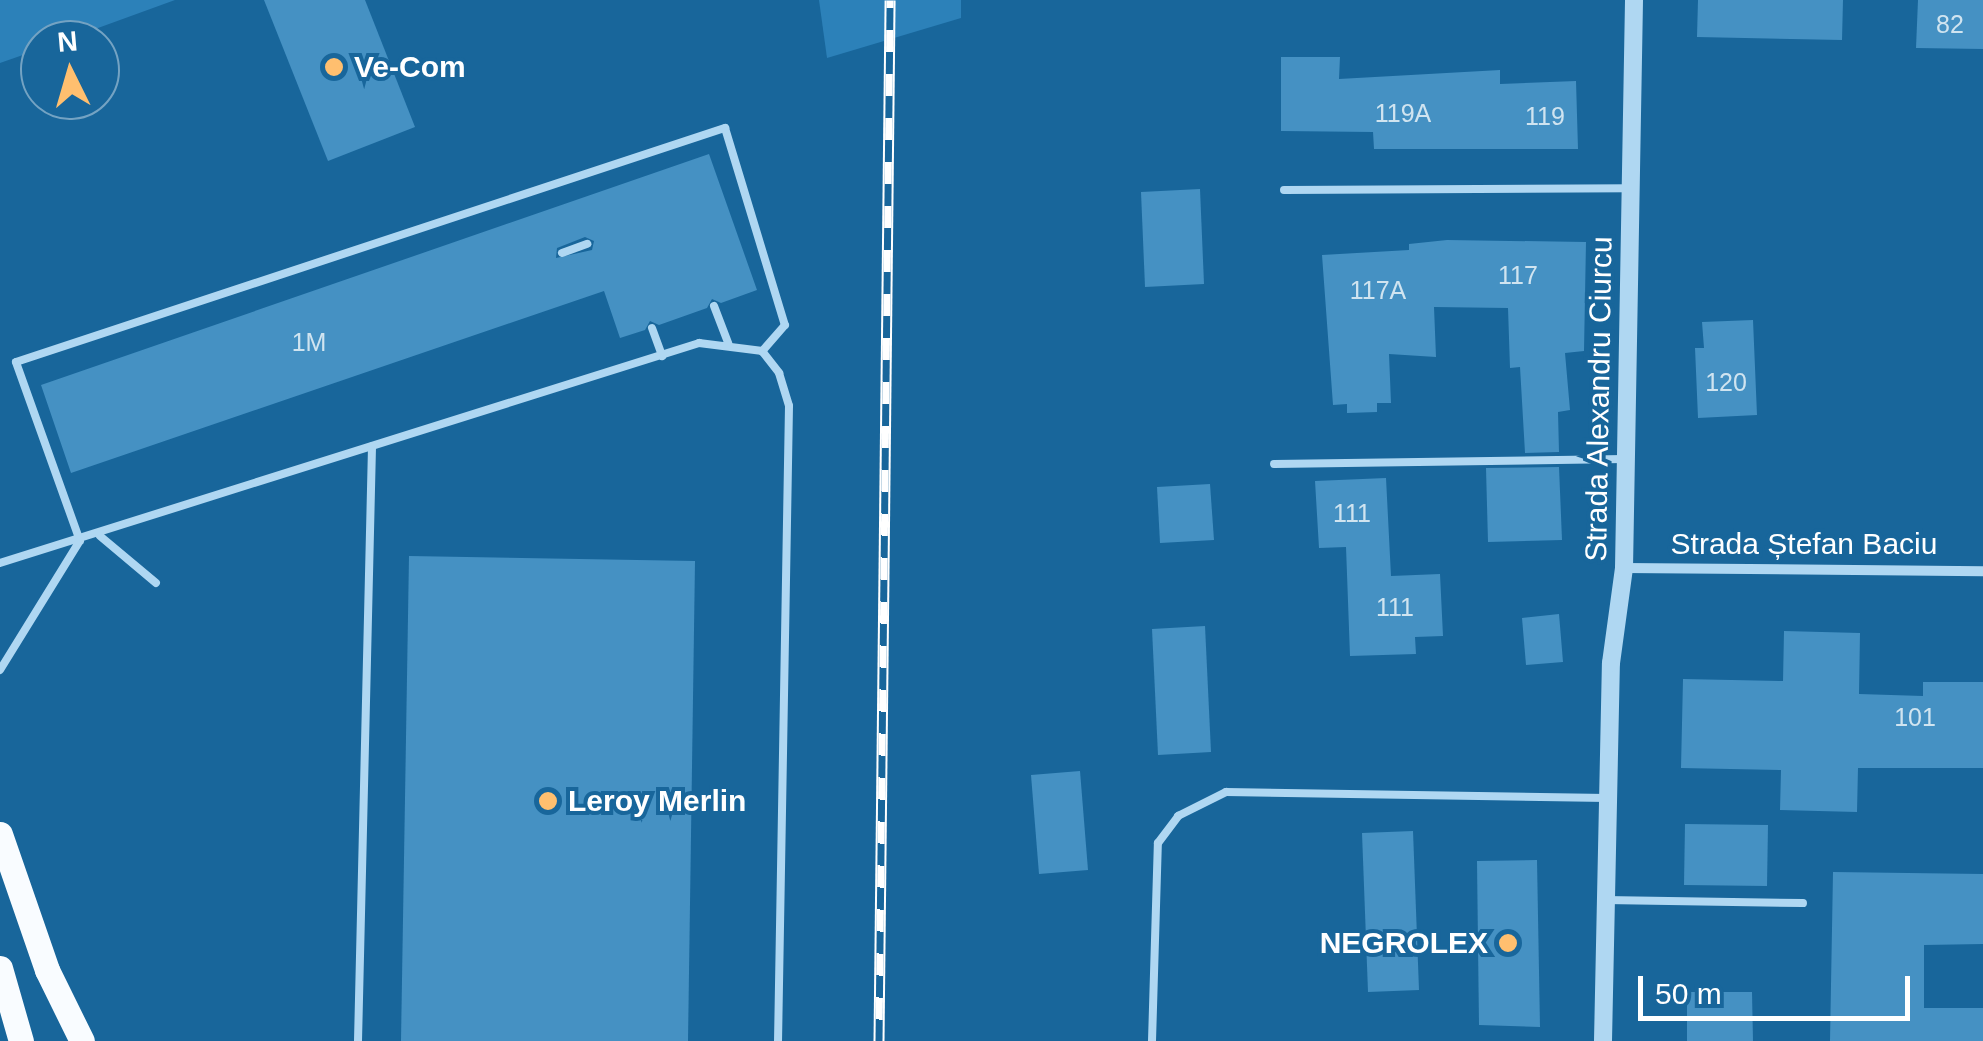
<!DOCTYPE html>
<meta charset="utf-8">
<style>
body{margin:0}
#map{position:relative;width:1983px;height:1041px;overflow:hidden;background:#18669b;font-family:Arial,sans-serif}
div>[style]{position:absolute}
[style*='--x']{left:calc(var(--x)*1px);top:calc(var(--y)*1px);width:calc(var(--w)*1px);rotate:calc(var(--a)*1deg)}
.green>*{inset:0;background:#2c81b9}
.building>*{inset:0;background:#4591c3}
.service>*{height:8px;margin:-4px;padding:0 4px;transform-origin:4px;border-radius:4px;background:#afd7f2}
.minor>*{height:10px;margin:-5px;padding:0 5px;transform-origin:5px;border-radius:5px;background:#afd7f2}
.tertiary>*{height:18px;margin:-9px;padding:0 9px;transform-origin:9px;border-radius:9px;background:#afd7f2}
.primary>*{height:25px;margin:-12.5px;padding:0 12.5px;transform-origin:12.5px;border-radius:12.5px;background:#f9fcff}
.rail>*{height:11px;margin-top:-5.5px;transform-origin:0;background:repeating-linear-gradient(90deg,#18669b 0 22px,#fff 0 44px);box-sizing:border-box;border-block:2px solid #fff}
.dots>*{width:28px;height:28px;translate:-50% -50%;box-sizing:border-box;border:5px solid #18669b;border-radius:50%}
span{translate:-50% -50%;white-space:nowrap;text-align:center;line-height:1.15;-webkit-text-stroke:8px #18669b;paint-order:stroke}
.number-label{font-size:25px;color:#d0e4f0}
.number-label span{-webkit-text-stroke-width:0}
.poi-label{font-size:30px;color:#fff;font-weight:700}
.left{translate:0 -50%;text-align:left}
.right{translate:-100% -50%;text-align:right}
.street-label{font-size:30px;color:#fff}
.north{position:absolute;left:20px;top:20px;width:100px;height:100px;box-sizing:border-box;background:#18669b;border:2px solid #74a3c3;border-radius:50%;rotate:355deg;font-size:28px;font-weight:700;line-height:40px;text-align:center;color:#fff}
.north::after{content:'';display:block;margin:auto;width:35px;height:45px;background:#ffbf6f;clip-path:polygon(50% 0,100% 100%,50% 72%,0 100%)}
.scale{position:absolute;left:1638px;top:976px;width:272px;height:45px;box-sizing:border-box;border:5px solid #fff;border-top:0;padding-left:12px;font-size:30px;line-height:35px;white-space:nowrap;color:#fff;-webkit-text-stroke:8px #18669b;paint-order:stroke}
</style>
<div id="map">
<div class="green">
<div style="clip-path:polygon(0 0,175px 0,65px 40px,40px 40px,40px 49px,0 63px)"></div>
<div style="clip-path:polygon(819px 0,961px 0,961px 18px,827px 58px)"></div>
</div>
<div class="building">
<div style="clip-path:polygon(264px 0,365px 0,415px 127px,328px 161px)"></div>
<div style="clip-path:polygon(1698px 0,1843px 0,1842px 40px,1697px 37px)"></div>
<div style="clip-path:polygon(1918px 0,1983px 0,1983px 49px,1916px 48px)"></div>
<div style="clip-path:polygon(1281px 57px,1340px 57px,1339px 79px,1500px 70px,1500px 84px,1576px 81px,1578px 149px,1374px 149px,1373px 132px,1281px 131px)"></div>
<div style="clip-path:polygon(evenodd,709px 154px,757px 290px,721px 303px,712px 299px,707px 308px,659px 325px,650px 321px,645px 330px,620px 338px,604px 291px,71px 473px,41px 385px,709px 154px,585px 237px,594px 241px,592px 250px,556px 258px,557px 248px,585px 237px)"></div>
<div style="clip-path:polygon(1200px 189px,1204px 284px,1145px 287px,1141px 192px)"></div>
<div style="clip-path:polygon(1447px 240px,1586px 242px,1584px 351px,1565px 353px,1570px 410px,1558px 412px,1559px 452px,1525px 453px,1520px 367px,1510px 368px,1508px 308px,1434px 307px,1436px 357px,1389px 354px,1391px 403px,1377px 403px,1377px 412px,1347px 413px,1347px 404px,1333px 405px,1322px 255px,1409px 250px,1409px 244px)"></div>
<div style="clip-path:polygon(1753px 320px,1757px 415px,1698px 418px,1695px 348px,1704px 348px,1702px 322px)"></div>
<div style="clip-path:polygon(1559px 467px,1562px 540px,1488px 542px,1486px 468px)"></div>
<div style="clip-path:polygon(1386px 478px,1391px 576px,1440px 574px,1443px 636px,1415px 637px,1416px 654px,1350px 656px,1346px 547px,1319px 548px,1315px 481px)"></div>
<div style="clip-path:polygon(1210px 484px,1214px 540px,1160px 543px,1157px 487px)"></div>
<div style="clip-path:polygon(409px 556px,695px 561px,688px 1041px,401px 1041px)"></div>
<div style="clip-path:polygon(1559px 614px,1563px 662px,1526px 665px,1522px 618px)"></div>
<div style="clip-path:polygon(1205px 626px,1211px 752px,1158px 755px,1152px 629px)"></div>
<div style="clip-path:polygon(1784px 631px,1860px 633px,1859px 694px,1923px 696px,1923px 682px,1983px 682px,1983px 768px,1858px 768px,1857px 812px,1780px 810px,1781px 770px,1681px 768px,1683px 679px,1783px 681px)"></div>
<div style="clip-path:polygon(1080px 771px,1088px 870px,1039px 874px,1031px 775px)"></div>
<div style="clip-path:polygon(1685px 824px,1768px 825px,1767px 886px,1684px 885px)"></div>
<div style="clip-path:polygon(1413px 831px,1419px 990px,1368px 992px,1362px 833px)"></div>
<div style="clip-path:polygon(1537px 860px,1540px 1027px,1479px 1025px,1477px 861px)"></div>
<div style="clip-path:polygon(1833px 872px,1983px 874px,1983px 944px,1924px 945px,1924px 1008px,1983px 1008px,1983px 1041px,1830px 1041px)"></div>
<div style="clip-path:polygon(1687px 992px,1752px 992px,1753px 1041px,1687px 1041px)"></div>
</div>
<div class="service">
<div style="--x:1284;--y:190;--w:346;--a:-0.3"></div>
<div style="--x:562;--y:253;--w:27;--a:-20"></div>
<div style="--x:714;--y:306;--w:40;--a:69"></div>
<div style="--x:652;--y:328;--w:30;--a:70"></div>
<div style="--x:1274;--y:464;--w:350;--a:-0.8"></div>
<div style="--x:100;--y:536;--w:73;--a:40"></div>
<div style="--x:80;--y:541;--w:190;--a:-109.7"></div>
<div style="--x:16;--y:362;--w:747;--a:-18.27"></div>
<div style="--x:725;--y:128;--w:206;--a:73.1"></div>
<div style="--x:785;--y:325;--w:35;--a:131"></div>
<div style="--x:0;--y:563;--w:733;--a:-17.47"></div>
<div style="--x:699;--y:343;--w:64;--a:7.2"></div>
<div style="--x:762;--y:351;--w:28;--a:52"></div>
<div style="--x:779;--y:373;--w:34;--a:73"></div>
<div style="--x:789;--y:406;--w:635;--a:90.99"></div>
<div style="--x:0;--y:670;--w:150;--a:-58.3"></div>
<div style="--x:1605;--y:900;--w:198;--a:0.9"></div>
<div style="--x:358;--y:1041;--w:595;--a:-88.65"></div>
<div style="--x:1152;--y:1041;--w:198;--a:-88.3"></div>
<div style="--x:1158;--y:843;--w:34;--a:-53"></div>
<div style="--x:1178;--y:816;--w:54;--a:-26.6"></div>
<div style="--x:1226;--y:792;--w:381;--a:0.9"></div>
</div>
<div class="minor">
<div style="--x:1624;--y:568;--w:359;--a:0.5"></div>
</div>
<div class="tertiary">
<div style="--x:1603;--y:1041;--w:378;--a:-88.8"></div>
<div style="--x:1611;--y:663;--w:96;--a:-82.2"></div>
<div style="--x:1624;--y:568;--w:568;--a:-88.99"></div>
</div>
<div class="primary">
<div style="--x:0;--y:834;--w:144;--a:70.9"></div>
<div style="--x:47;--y:970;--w:79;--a:63.8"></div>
<div style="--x:0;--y:968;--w:76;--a:74"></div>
</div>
<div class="rail">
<div style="--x:879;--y:1041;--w:1041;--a:-89.39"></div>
</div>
<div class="dots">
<div style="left:334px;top:67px;background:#ffbf6f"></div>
<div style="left:548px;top:801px;background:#ffbf6f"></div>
<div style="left:1508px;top:943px;background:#ffbf6f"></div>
</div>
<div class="number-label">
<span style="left:1950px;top:24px">82</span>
<span style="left:1403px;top:113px">119A</span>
<span style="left:1545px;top:116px">119</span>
<span style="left:1518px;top:275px">117</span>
<span style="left:1378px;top:290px">117A</span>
<span style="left:309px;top:342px">1M</span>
<span style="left:1726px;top:382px">120</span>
<span style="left:1352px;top:513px">111</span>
<span style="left:1395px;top:607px">111</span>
<span style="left:1915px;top:717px">101</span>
</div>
<div class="poi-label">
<span class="left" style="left:354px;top:67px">Ve-Com</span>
<span class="left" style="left:568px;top:801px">Leroy Merlin</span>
<span class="right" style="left:1488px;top:943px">NEGROLEX</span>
</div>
<div class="street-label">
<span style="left:1599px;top:399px;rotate:-89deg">Strada Alexandru Ciurcu</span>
<span style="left:1804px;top:544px">Strada Ștefan Baciu</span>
</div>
<div class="north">N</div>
<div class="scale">50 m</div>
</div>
